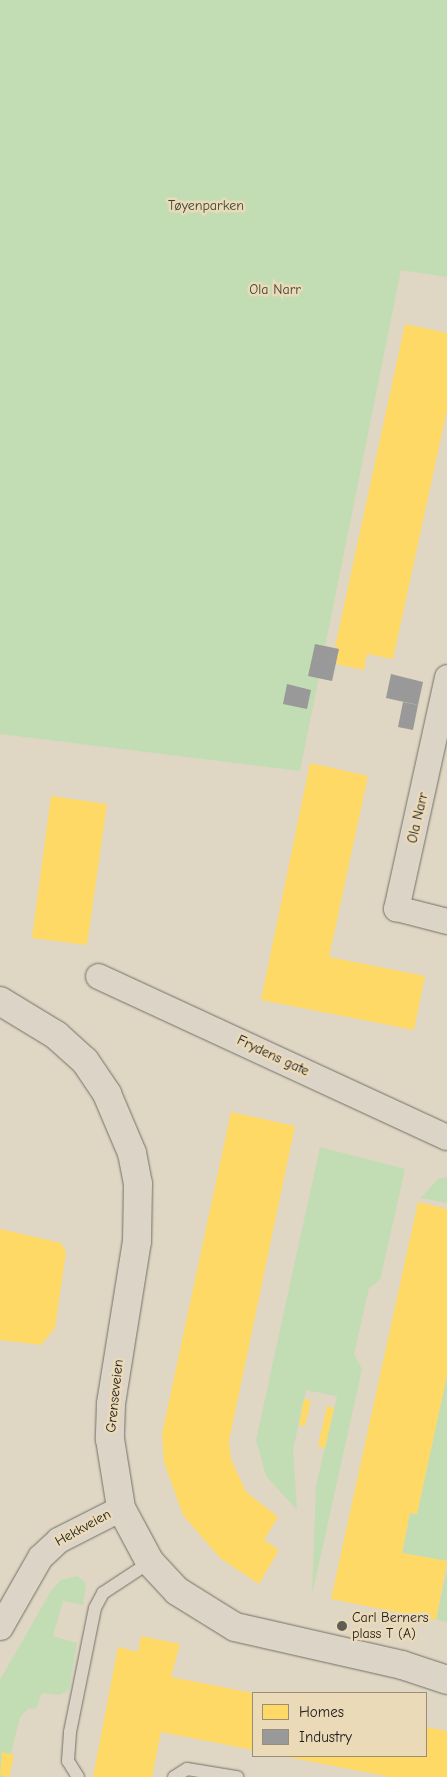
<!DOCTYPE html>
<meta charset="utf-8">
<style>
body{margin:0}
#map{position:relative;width:447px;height:1777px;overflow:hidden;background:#dfd6c3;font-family:"Comic Neue",sans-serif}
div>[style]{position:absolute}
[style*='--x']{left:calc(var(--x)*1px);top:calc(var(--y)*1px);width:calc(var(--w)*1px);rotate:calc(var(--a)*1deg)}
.green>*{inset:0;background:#c2ddb4}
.homes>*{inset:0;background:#ffd966}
.industry>*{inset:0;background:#999}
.roads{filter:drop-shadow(0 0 1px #747067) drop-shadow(0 0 1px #747067)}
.service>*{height:12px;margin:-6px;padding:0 6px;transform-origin:6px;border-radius:6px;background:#dbd4c7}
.minor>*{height:25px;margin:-12.5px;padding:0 12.5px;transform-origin:12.5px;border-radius:12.5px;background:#dbd4c7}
.secondary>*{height:28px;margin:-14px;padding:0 14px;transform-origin:14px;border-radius:14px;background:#dbd4c7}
.dots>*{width:14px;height:14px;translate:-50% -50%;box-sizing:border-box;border:2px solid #ebdab7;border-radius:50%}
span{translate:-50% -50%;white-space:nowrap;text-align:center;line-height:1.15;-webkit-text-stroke:5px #ebdab7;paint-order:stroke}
.park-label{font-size:14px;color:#394438}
.street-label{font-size:14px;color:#1c1c1c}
.poi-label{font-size:14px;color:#1c1c1c}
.left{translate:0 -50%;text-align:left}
.legend{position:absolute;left:252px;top:1692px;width:175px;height:65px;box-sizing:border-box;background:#ebdab7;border:1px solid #988e79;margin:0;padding:6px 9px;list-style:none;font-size:15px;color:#1c1c1c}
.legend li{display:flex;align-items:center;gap:10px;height:25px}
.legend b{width:25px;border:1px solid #988e79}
</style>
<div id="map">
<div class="green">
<div style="clip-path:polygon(0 0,447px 0,447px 277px,401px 270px,300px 771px,0 734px)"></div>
<div style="clip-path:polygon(320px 1147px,405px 1169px,380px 1280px,369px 1288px,354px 1354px,362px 1369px,312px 1595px,316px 1486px,337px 1396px,306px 1390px,293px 1450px,297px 1510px,266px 1476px,256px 1440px)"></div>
<div style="clip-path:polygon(447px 1177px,447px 1203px,421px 1198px,438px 1179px)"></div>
<div style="clip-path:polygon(447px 1375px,447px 1561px,402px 1553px,410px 1513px,417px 1514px)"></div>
<div style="clip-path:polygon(447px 1569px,447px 1622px,436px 1620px)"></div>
<div style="clip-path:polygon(78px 1576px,86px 1584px,83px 1605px,63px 1601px,53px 1636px,77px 1643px,69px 1690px,59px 1695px,42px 1693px,36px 1709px,29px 1708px,20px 1717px,5px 1777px,0 1777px,0 1680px,51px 1591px,61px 1580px)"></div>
</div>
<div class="homes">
<div style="clip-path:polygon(405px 324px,447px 333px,447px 410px,393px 659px,367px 654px,364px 670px,336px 664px,339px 648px,335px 647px)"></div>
<div style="clip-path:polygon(310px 763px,368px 776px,329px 957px,425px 976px,414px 1030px,261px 1000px)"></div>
<div style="clip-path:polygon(51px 796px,107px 804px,87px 945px,32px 938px)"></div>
<div style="clip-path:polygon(231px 1112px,295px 1126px,229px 1441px,231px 1459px,246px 1492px,278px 1517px,264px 1540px,279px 1550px,259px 1584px,220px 1558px,183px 1515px,164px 1462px,162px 1434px)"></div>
<div style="clip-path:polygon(418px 1202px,447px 1209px,447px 1375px,417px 1514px,410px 1513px,402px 1553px,447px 1561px,436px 1620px,331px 1599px)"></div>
<div style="clip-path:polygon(0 1229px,61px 1243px,66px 1252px,55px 1328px,41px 1345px,0 1340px)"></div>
<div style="clip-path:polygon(304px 1399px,311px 1401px,305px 1426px,299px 1425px)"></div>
<div style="clip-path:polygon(327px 1406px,334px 1408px,325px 1448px,318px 1446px)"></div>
<div style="clip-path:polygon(141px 1636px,180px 1644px,171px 1677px,253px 1693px,253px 1750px,161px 1732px,152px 1777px,93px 1777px,118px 1647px,138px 1652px)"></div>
<div style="clip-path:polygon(426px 1727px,447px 1731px,447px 1777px,391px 1777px,287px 1757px,426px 1756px)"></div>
<div style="clip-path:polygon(2px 1752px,14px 1755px,9px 1777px,0 1775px)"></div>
</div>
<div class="industry">
<div style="clip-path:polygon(315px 644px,339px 649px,332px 681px,308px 676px)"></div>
<div style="clip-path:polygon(391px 674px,423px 682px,418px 705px,386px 698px)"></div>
<div style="clip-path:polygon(287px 684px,311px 690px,307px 709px,283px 704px)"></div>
<div style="clip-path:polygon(403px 702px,418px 705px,413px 730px,398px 727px)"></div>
</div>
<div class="roads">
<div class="service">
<div style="--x:78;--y:1777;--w:19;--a:-122"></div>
<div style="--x:68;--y:1761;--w:29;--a:-86"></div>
<div style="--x:70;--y:1732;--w:126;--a:-78.6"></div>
<div style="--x:95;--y:1608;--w:17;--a:-62"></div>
<div style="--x:103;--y:1593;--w:56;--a:-33.4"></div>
<div style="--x:174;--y:1777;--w:15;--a:-32"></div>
<div style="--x:187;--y:1769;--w:51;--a:9.1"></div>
</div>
<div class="minor">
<div style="--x:447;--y:677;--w:237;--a:102.4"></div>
<div style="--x:396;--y:908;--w:53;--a:14.3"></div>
<div style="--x:98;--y:976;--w:384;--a:24.8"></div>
<div style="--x:0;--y:1627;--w:81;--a:-60.3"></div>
<div style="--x:40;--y:1557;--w:25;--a:-43"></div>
<div style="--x:58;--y:1540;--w:71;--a:-26.9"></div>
</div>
<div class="secondary">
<div style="--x:0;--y:1001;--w:66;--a:31.3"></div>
<div style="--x:56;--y:1035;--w:39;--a:42"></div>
<div style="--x:85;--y:1061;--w:40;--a:56"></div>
<div style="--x:107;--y:1094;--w:64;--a:67"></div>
<div style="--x:132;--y:1153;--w:32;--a:79"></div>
<div style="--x:138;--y:1184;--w:57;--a:91"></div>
<div style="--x:137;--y:1241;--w:165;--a:99.1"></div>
<div style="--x:111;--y:1404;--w:35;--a:92"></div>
<div style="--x:110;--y:1439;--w:70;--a:80.9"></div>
<div style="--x:121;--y:1508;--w:61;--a:61.8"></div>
<div style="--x:150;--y:1562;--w:40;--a:47"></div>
<div style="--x:177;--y:1591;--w:68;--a:31.8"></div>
<div style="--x:235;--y:1627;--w:171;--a:12.8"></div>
<div style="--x:402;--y:1665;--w:47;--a:18.4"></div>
</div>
</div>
<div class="dots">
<div style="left:342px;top:1626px;background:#605d56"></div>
</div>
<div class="park-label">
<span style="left:206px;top:206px">Tøyenparken</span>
<span style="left:275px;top:290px">Ola Narr</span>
</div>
<div class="street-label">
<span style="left:418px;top:818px;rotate:-77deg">Ola Narr</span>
<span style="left:273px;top:1056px;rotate:25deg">Frydens gate</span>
<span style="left:115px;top:1396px;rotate:-84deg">Grenseveien</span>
<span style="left:83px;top:1528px;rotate:-29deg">Hekkveien</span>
</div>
<div class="poi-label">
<span class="left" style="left:352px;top:1626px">Carl Berners<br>plass T (A)</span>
</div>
<ul class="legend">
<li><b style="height:14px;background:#ffd966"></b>Homes</li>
<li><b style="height:14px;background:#999"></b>Industry</li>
</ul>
</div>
